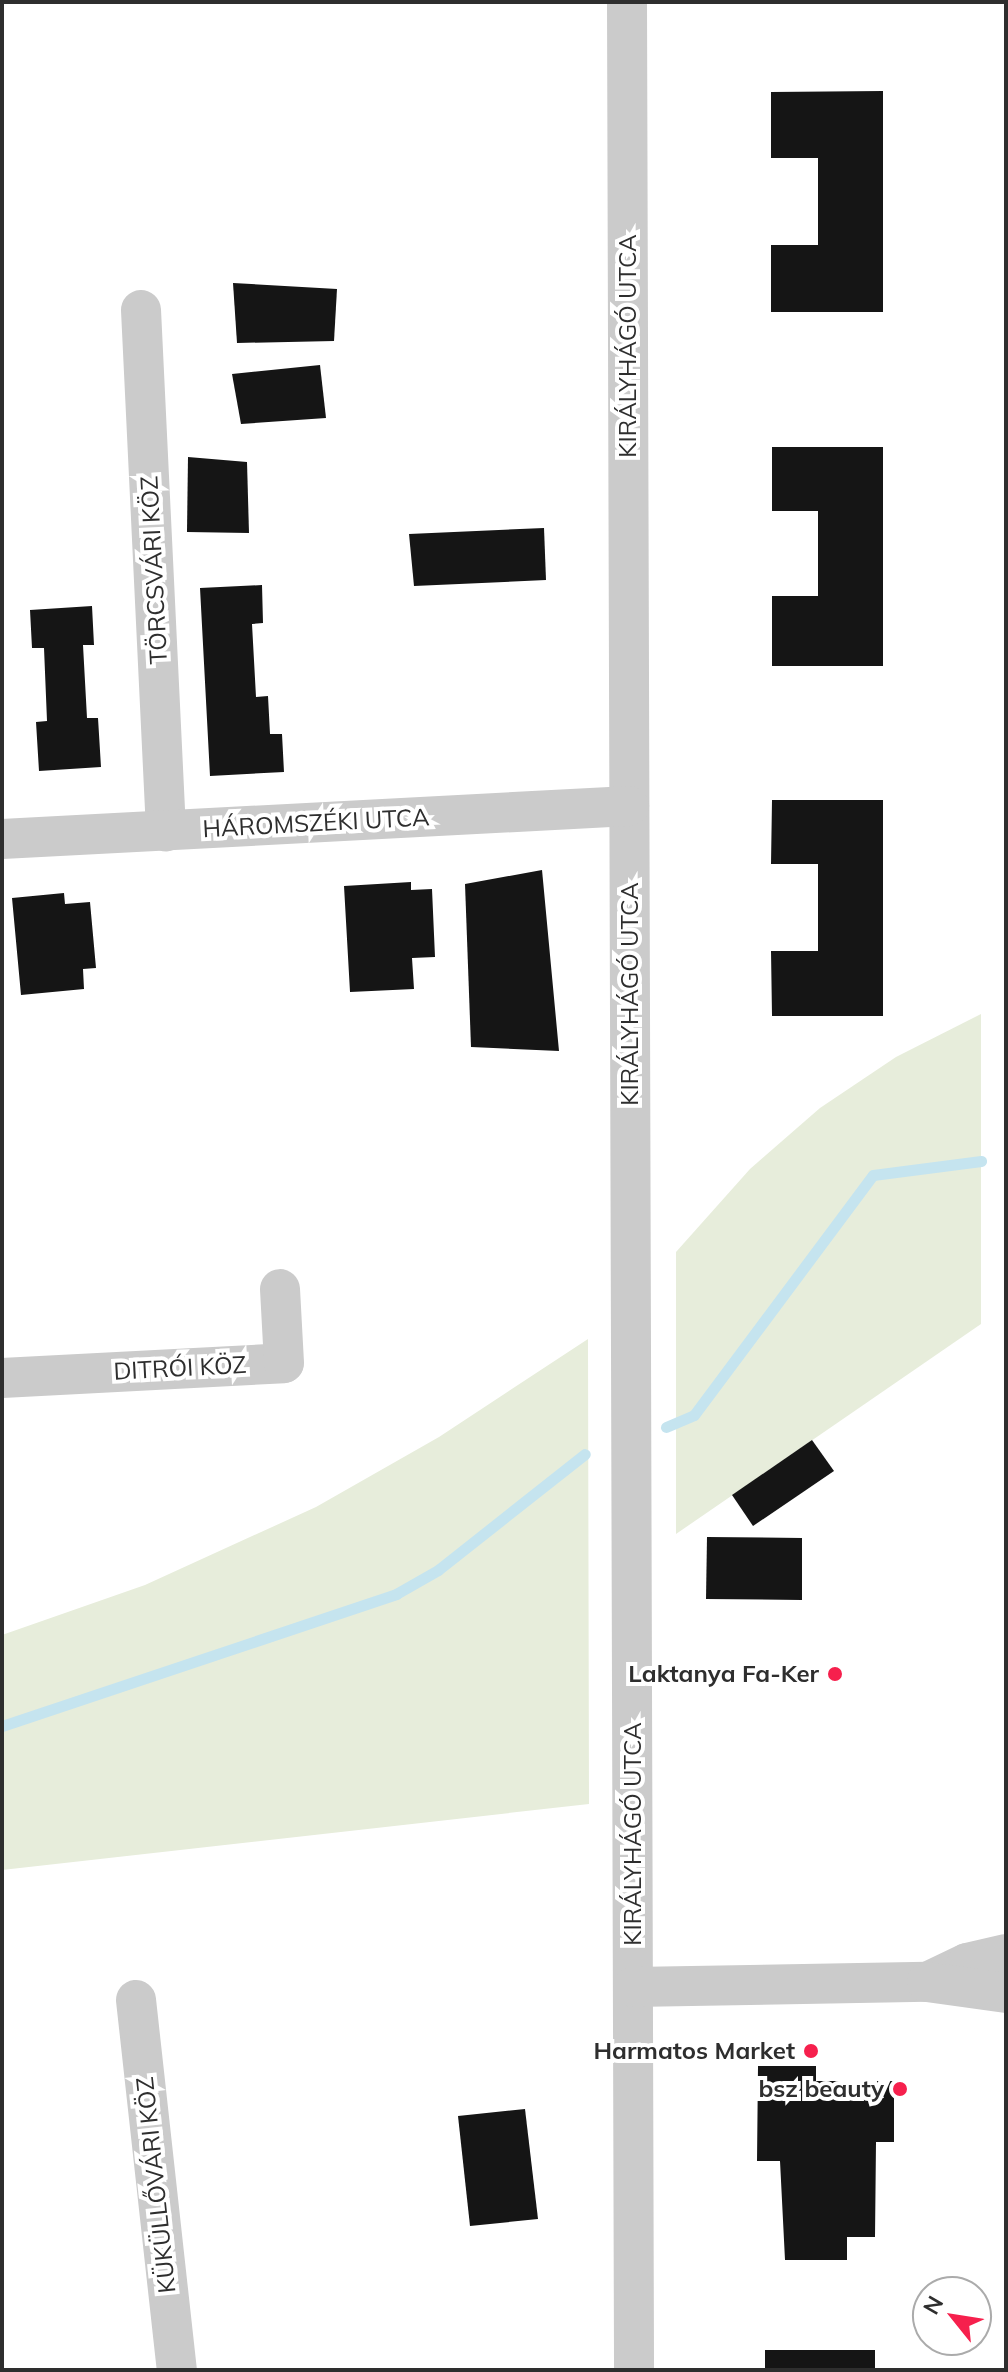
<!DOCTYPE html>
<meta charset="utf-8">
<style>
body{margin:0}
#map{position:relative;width:1008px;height:2372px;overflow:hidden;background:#fff;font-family:Mulish,sans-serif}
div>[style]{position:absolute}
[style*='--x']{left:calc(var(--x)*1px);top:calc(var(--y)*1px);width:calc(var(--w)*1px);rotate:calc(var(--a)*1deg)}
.green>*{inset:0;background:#e7eddb}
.stream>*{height:11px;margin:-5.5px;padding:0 5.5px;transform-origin:5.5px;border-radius:5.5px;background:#c5e4ef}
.building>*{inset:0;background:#151515}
.street>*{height:40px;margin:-20px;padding:0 20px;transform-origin:20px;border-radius:20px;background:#cbcbcb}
.dots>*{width:22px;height:22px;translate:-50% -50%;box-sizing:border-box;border:4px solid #fff;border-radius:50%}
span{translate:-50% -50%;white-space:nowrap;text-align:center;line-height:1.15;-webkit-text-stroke:8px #fff;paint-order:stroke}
.street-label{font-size:24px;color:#2e2e2e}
.poi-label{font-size:24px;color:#2e2e2e;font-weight:700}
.right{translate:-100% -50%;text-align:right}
.frame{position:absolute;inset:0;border:4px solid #2e2e2e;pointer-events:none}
.north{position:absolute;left:912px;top:2276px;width:80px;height:80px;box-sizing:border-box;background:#fff;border:2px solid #ababab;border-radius:50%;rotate:300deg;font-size:22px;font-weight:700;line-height:32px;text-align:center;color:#2e2e2e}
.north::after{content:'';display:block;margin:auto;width:28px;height:36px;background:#f6204d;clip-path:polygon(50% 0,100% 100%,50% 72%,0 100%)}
</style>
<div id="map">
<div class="green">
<div style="clip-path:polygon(981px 1014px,981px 1324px,676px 1534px,676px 1252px,750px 1169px,820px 1108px,896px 1057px)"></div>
<div style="clip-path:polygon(588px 1339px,589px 1804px,2px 1870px,2px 1635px,145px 1585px,316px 1507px,439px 1437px)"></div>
</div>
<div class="stream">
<div style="--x:666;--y:1427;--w:30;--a:-23"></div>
<div style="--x:694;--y:1415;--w:299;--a:-53.3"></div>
<div style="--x:873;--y:1175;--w:109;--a:-7.4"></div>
<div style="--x:2;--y:1726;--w:416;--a:-18.5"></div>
<div style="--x:396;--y:1594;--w:48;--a:-29.7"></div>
<div style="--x:438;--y:1570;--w:187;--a:-38.3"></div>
</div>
<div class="building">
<div style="clip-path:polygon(883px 91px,883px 312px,771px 312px,771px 245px,818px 245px,818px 158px,771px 158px,771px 92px)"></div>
<div style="clip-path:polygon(233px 283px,337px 289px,334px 341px,237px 343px)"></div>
<div style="clip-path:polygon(320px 365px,326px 418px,241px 424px,232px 374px)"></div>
<div style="clip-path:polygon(772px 447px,883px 447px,883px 666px,772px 666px,772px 596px,818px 596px,818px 511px,772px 511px)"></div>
<div style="clip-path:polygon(188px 457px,247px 462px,249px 533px,187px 532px)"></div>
<div style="clip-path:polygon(544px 528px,546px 580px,414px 586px,409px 534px)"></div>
<div style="clip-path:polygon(262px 585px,263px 623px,252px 624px,256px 697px,268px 696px,270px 734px,282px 734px,284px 772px,210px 776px,200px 588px)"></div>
<div style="clip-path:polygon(92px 606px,94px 645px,83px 645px,87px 718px,98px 718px,101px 767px,39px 771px,36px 722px,47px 721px,44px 648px,32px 648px,30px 610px)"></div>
<div style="clip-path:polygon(772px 800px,883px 800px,883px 1016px,772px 1016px,771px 951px,818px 951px,818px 864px,771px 864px)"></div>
<div style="clip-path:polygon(542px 870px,559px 1051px,471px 1047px,465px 884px)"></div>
<div style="clip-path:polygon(411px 882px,411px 890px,432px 889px,435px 957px,412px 958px,414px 989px,350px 992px,344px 886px)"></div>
<div style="clip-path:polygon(64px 893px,65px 904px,90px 902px,96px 968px,83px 969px,84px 989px,21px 995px,12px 898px)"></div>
<div style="clip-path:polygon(812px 1440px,834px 1471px,753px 1526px,732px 1495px)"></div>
<div style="clip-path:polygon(707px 1537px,802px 1538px,802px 1600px,706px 1599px)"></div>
<div style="clip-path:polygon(758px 2066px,816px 2066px,816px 2081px,894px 2081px,894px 2142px,876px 2142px,875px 2237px,847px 2237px,847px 2260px,785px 2260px,780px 2161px,757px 2161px)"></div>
<div style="clip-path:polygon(525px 2109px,538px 2219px,470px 2226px,458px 2116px)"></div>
<div style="clip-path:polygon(765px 2350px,875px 2350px,875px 2370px,765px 2370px)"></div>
</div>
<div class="street">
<div style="--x:627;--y:2;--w:2368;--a:89.83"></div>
<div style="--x:141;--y:310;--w:522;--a:87.25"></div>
<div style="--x:2;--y:839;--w:628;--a:-3.01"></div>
<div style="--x:2;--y:1378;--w:282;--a:-3"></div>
<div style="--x:284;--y:1363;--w:74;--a:-93.1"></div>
<div style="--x:927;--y:1982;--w:44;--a:-25.4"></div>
<div style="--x:967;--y:1963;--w:40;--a:-13"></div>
<div style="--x:633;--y:1987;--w:294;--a:-1"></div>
<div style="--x:927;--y:1982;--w:80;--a:7.9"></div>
<div style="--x:136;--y:2000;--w:372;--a:83.7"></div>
</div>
<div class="dots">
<div style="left:835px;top:1674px;background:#f6204d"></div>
<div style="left:811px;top:2051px;background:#f6204d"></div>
<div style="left:900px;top:2089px;background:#f6204d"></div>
</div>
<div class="street-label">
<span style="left:628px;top:346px;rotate:-90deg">KIRÁLYHÁGÓ UTCA</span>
<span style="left:154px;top:570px;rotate:-93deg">TÖRCSVÁRI KÖZ</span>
<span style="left:316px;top:823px;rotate:-3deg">HÁROMSZÉKI UTCA</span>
<span style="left:630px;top:994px;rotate:-90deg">KIRÁLYHÁGÓ UTCA</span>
<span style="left:180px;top:1368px;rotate:-3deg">DITRÓI KÖZ</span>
<span style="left:633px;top:1834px;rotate:-90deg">KIRÁLYHÁGÓ UTCA</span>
<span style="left:156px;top:2185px;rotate:-96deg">KÜKÜLLŐVÁRI KÖZ</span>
</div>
<div class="poi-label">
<span class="right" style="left:819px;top:1674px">Laktanya Fa-Ker</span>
<span class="right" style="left:795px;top:2051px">Harmatos Market</span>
<span class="right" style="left:884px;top:2089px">bsz beauty</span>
</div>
<div class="frame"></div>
<div class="north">N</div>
</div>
